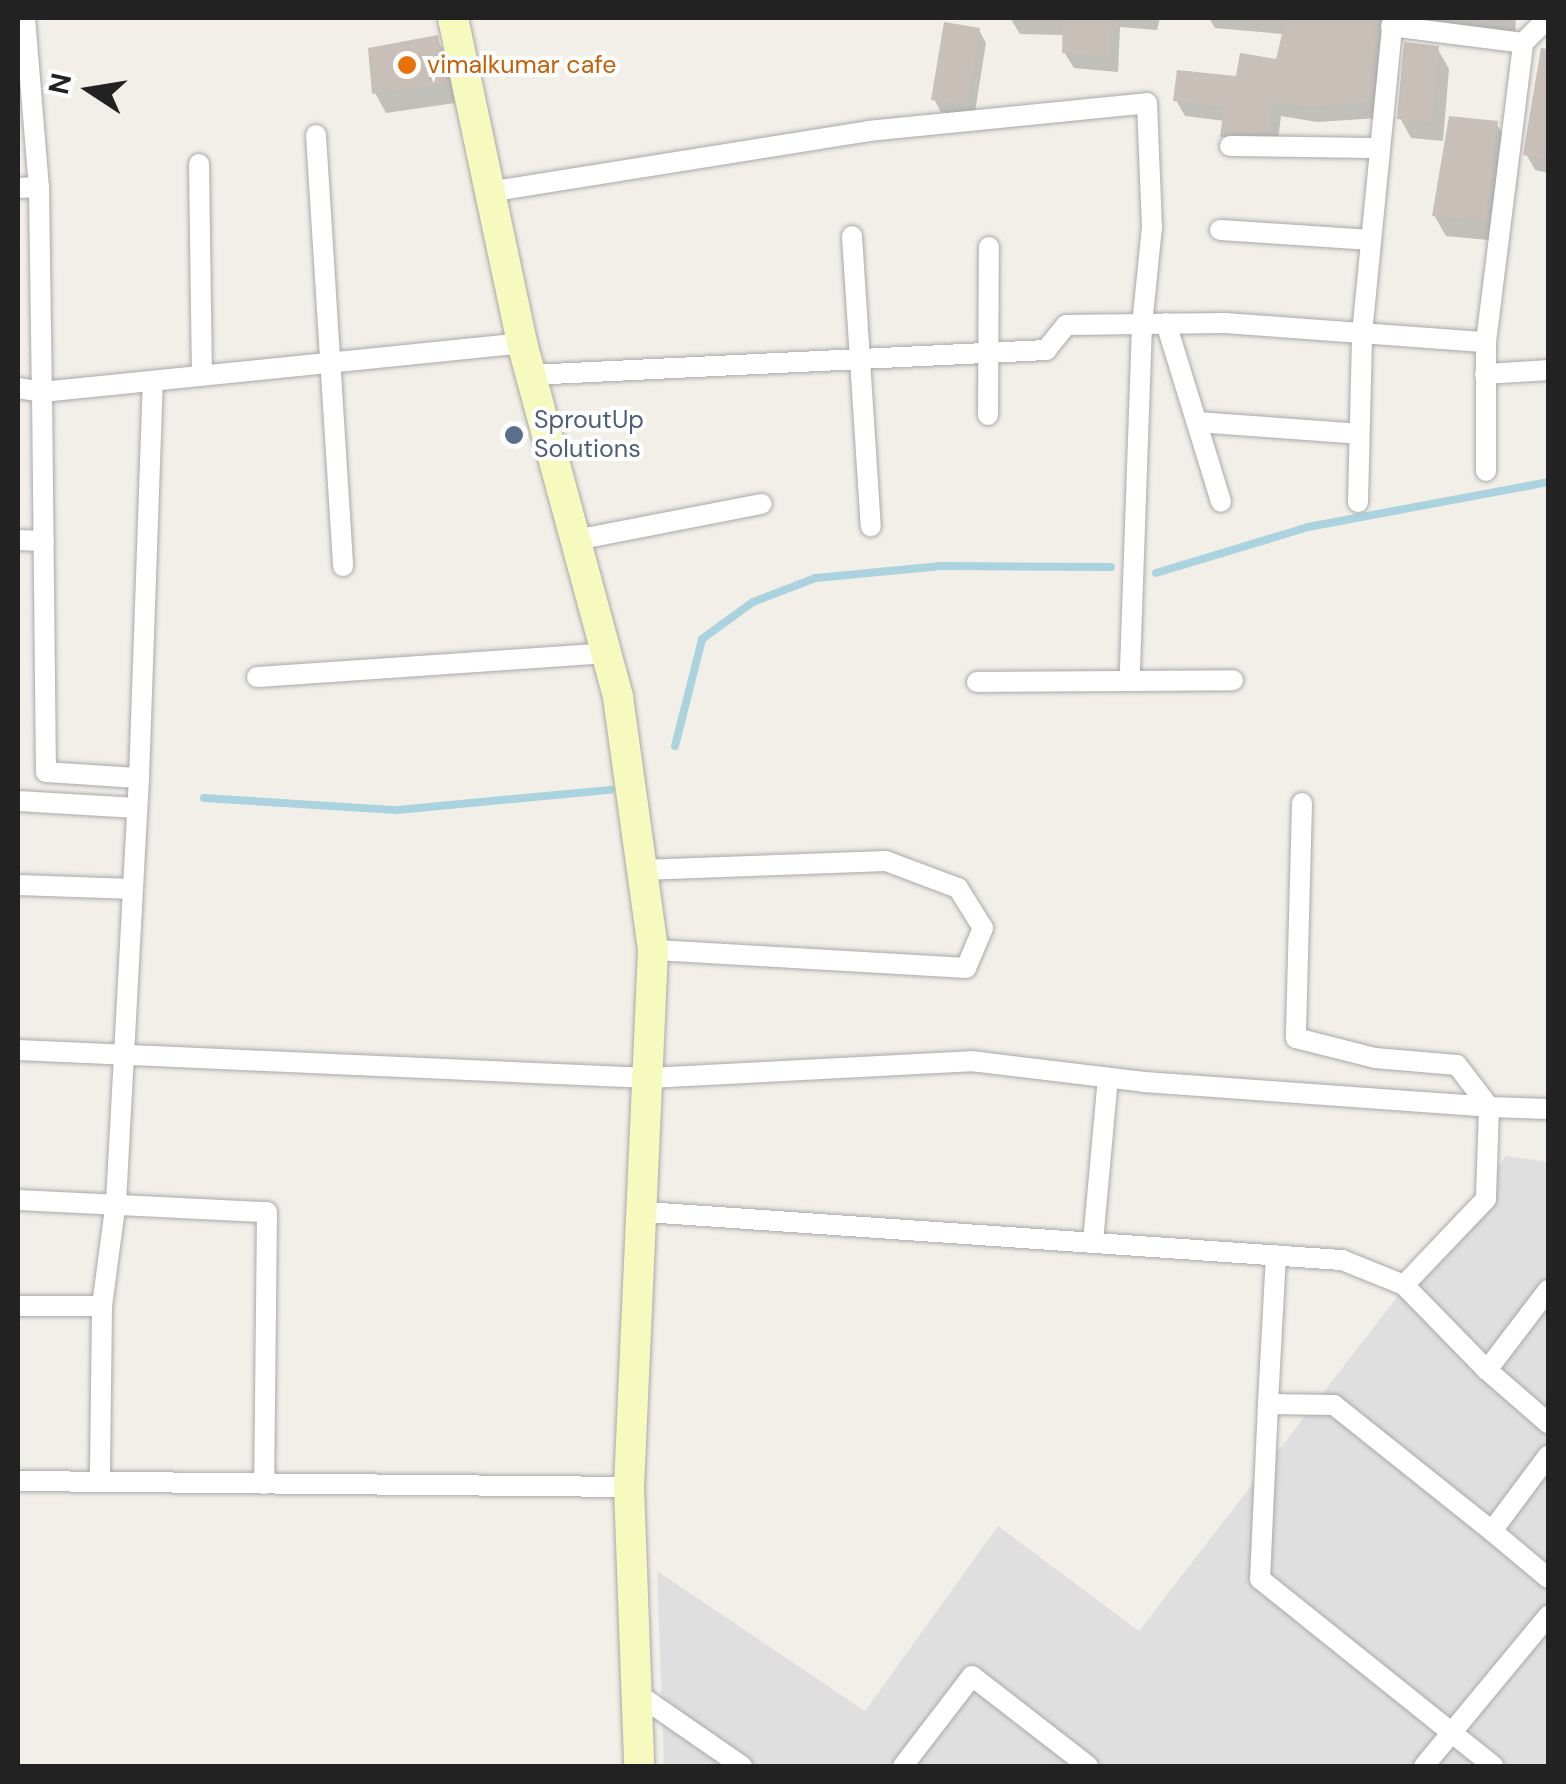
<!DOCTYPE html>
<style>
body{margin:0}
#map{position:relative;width:1566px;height:1784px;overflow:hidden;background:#f2efe9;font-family:"DM Sans",sans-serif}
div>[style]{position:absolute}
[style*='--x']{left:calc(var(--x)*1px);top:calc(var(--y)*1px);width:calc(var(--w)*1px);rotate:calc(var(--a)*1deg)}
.residential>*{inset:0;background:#e0dfdf}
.shadow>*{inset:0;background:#0003}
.stream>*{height:8px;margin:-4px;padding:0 4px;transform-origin:4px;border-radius:4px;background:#aad3df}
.building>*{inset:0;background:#c7bfb8}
.roads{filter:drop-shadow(0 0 2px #a9a9a9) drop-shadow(0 0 2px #a9a9a9)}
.street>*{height:20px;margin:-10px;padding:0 10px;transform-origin:10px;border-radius:10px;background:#fff}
.secondary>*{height:30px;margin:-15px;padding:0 15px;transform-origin:15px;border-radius:15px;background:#f7fabf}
.dots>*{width:28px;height:28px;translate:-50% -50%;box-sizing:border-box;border:5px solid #fff;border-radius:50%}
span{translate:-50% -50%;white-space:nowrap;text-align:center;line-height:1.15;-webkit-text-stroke:8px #fff;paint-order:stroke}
.food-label{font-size:25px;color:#c56008}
.left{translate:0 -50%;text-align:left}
.service-label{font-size:25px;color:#4e5e75}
.frame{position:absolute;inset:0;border:20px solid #222;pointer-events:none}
.north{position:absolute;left:40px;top:40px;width:100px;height:100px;-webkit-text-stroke:8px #fff;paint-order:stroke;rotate:282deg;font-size:28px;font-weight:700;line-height:40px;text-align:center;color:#222}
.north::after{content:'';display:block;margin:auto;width:35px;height:45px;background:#222;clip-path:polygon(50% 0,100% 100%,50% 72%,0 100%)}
</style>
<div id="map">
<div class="residential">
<div style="clip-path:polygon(1506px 1156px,1548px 1162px,1548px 1766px,664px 1766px,657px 1571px,865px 1711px,998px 1526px,1139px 1631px)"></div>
</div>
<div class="shadow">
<div style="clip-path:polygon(1010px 18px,1160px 18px,1157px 30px,1120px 27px,1118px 72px,1074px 68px,1064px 52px,1065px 35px,1020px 34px)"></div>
<div style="clip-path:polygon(1209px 18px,1548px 18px,1548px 21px,1516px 18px,1515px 36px,1398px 20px,1379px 118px,1317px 122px,1281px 116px,1277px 148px,1232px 152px,1223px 136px,1225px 121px,1185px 116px,1176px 100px,1278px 61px,1282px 34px,1215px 28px)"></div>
<div style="clip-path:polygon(979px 30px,986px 43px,974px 118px,941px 112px,934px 99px)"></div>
<div style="clip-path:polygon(436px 38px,448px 58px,455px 103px,386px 113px,375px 93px)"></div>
<div style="clip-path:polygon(1437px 48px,1449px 69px,1443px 141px,1411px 138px,1400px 118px)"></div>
<div style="clip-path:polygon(1543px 50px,1548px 52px,1548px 173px,1535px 170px,1526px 154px)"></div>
<div style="clip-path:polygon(1496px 123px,1508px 143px,1498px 241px,1446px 236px,1434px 215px)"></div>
</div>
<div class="stream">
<div style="--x:1156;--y:573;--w:159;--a:-16.8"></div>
<div style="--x:1308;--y:527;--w:244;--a:-10.6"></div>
<div style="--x:675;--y:746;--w:110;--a:-75.8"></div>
<div style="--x:702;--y:639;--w:63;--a:-36"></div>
<div style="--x:753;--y:602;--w:67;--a:-20.9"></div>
<div style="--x:816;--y:578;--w:126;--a:-5.5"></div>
<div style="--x:941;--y:566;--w:170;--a:0.3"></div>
<div style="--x:204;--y:798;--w:193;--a:3.6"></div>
<div style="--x:397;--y:810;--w:214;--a:-5.4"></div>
</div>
<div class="building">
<div style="clip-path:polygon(1063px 18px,1112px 18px,1110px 57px,1062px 53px)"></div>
<div style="clip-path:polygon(1286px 18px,1379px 18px,1371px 102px,1307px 107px,1273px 101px,1268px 133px,1220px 137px,1224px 107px,1173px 101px,1177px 70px,1236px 76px,1240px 53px,1276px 59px)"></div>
<div style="clip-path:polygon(944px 22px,980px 28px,967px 106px,931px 100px)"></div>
<div style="clip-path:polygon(438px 35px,446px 83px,372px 94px,368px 48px)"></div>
<div style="clip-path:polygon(1404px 42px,1439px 46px,1432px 122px,1397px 119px)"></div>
<div style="clip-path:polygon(1541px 48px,1548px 49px,1548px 159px,1523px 155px)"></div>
<div style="clip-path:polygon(1449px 116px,1498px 121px,1487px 221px,1432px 216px)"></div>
</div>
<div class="roads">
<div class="street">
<div style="--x:25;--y:18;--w:170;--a:85.3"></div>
<div style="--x:1391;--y:26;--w:133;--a:7.3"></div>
<div style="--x:316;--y:135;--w:432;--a:86.4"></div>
<div style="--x:1230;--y:146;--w:147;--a:0.8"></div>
<div style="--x:199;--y:164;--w:212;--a:89.2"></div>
<div style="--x:18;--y:188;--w:21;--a:-3"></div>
<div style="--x:39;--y:187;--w:205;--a:89.2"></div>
<div style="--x:42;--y:392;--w:482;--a:-5.8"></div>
<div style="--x:488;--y:192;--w:385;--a:-9.1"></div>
<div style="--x:868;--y:131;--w:280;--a:-5.7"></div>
<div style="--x:1147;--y:103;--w:124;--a:87.7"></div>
<div style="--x:1152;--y:227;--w:99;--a:95.8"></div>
<div style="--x:1142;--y:325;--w:352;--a:92"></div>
<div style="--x:1220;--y:230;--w:149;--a:3.8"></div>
<div style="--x:852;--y:236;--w:291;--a:86.3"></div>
<div style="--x:1166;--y:323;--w:187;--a:72.9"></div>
<div style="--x:1485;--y:374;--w:63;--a:-3.6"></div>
<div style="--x:530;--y:375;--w:517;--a:-2.77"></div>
<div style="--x:1046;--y:350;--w:32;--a:-51"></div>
<div style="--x:1066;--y:325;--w:159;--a:-0.7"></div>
<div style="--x:1225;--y:323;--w:262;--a:4.2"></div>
<div style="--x:18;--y:388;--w:24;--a:9"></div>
<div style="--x:42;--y:392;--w:380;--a:89.4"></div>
<div style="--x:46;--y:772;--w:93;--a:3.7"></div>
<div style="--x:139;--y:778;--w:424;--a:93.1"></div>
<div style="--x:116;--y:1201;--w:106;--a:97.6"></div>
<div style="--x:988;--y:415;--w:168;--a:-89.7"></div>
<div style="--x:1197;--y:422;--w:162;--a:4.2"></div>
<div style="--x:1486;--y:471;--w:129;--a:-90"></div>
<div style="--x:1486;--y:342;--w:301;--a:-82.9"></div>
<div style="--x:1523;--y:43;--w:35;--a:-45"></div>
<div style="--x:1358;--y:502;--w:168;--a:-88.6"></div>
<div style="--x:1362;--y:334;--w:318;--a:-84.4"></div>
<div style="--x:18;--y:540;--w:26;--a:2"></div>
<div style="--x:576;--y:540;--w:189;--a:-11"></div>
<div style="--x:257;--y:677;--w:352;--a:-3.9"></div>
<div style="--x:977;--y:682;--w:256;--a:-0.4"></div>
<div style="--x:139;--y:778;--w:397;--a:-88"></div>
<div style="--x:18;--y:801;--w:119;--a:3.4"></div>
<div style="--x:1302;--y:803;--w:235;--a:91.5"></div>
<div style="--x:1296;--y:1038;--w:81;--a:14.2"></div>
<div style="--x:1375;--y:1058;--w:82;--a:4.9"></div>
<div style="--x:1457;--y:1065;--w:53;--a:52.7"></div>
<div style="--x:1489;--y:1107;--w:59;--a:1.9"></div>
<div style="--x:642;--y:870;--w:244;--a:-2.1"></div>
<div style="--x:886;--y:861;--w:77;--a:20.6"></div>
<div style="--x:958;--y:888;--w:47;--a:58"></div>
<div style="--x:983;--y:928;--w:43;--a:113"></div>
<div style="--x:966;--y:968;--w:314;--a:-176.7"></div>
<div style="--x:18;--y:885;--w:115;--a:2"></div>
<div style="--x:18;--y:1050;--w:632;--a:2.54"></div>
<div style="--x:649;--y:1078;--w:322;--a:-3"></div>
<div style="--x:971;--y:1061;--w:174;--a:6.9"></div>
<div style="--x:1144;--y:1082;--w:346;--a:4.1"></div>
<div style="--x:1489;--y:1107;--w:92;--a:91.9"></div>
<div style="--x:1486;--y:1199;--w:119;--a:133.6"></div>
<div style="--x:18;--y:1200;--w:249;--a:2.8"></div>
<div style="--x:267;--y:1212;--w:272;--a:90.6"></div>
<div style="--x:646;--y:1212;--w:698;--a:3.95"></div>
<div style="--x:1342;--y:1260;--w:67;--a:22"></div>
<div style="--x:1404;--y:1285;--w:119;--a:45.7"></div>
<div style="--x:1093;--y:1242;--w:165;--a:-84.8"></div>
<div style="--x:1276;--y:1255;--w:149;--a:93.1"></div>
<div style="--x:1268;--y:1404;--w:66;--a:0.9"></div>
<div style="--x:1334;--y:1405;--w:202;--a:38.6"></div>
<div style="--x:1492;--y:1531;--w:94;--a:-53.3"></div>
<div style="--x:1548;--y:1290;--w:101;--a:127.3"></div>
<div style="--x:1487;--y:1370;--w:81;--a:41"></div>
<div style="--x:18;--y:1306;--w:84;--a:0"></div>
<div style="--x:102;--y:1306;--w:176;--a:90.7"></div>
<div style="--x:1268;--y:1404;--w:175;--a:92.6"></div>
<div style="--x:1260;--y:1579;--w:299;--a:38.7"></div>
<div style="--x:18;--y:1481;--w:611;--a:0.56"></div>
<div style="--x:1492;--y:1531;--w:73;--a:40"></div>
<div style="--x:636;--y:1693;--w:129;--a:34.6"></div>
<div style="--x:903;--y:1766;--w:113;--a:-52.5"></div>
<div style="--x:972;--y:1676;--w:147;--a:37.8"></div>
<div style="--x:1424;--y:1766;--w:195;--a:-50.4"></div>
</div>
<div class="secondary">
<div style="--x:453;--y:18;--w:332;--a:78"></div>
<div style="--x:522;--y:343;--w:367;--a:74.8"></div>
<div style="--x:618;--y:697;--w:255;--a:82.1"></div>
<div style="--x:653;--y:950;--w:538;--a:92.56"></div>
<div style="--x:629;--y:1487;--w:279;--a:87.9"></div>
</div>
</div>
<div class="dots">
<div style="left:407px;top:65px;background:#e8710a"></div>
<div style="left:514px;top:435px;background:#5c6f8a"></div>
</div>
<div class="food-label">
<span class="left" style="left:427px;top:65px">vimalkumar cafe</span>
</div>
<div class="service-label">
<span class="left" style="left:534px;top:435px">SproutUp<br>Solutions</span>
</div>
<div class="frame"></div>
<div class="north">N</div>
</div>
